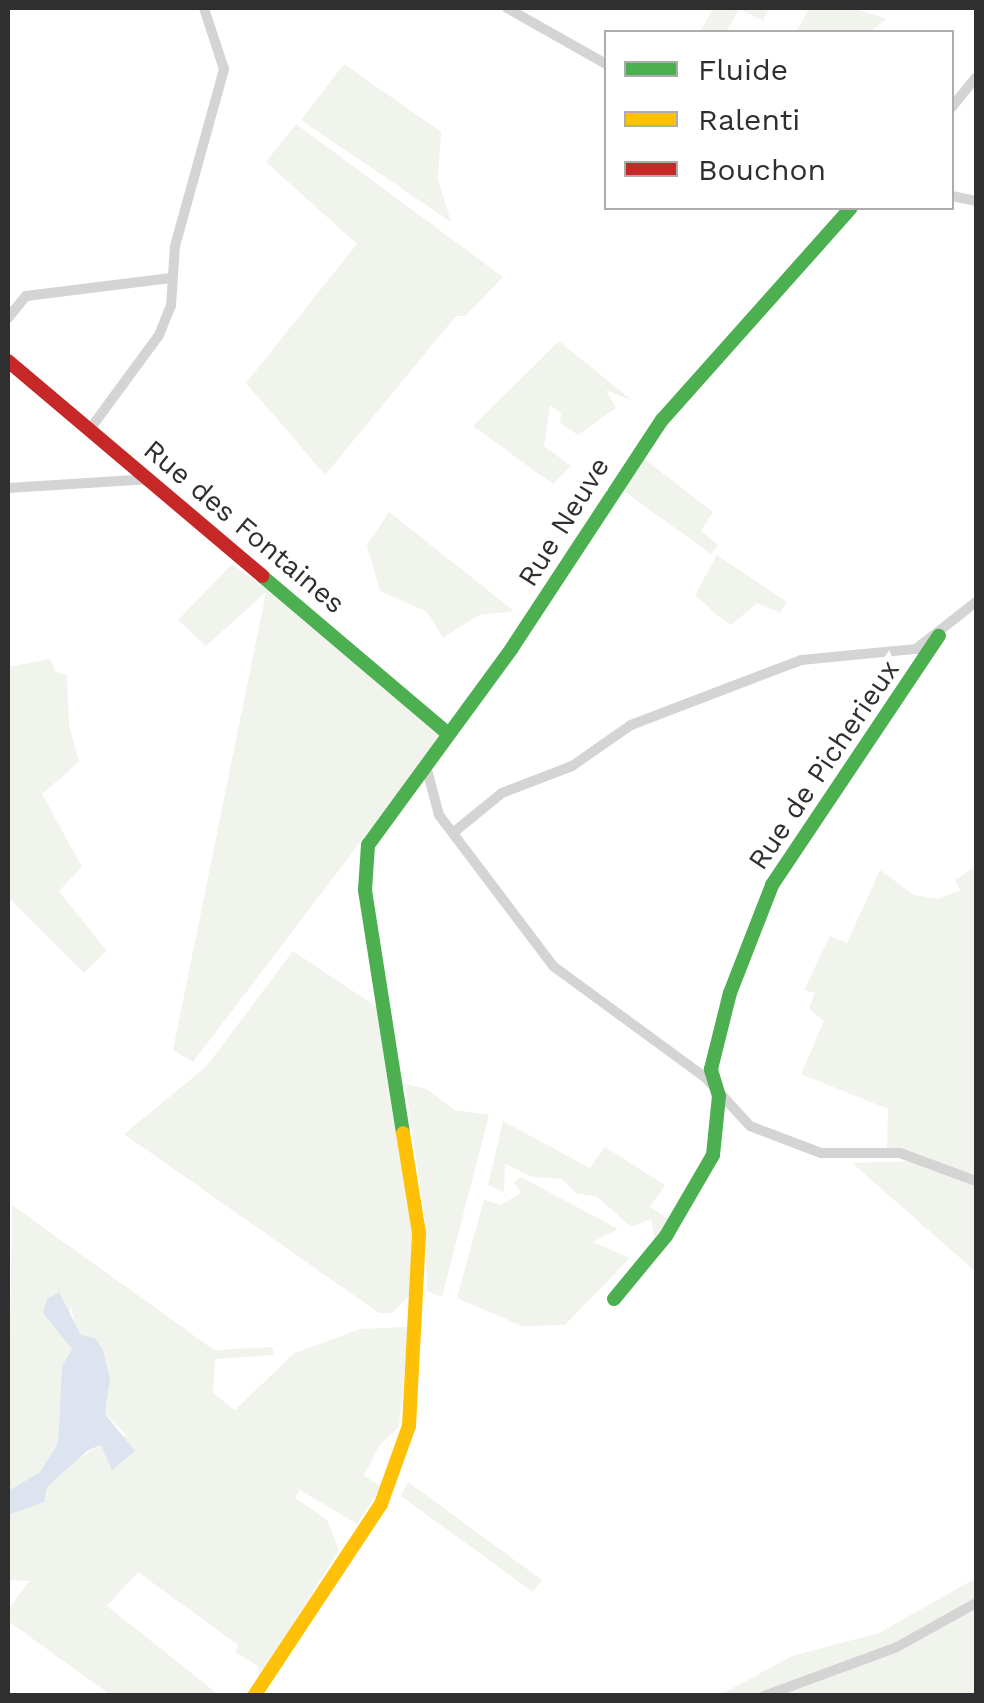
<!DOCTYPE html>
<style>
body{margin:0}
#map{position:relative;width:984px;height:1703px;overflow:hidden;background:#fff;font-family:"Work Sans",sans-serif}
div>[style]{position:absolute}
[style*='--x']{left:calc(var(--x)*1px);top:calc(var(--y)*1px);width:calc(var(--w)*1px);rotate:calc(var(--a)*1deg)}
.green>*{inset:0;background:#f0f4ed}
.water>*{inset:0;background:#dde4ef}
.street>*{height:10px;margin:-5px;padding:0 5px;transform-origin:5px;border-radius:5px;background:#d4d4d4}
.fast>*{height:14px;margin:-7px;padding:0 7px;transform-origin:7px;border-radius:7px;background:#4caf50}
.slow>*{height:14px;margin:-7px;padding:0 7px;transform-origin:7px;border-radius:7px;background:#ffc107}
.jam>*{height:14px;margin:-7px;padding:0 7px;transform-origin:7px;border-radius:7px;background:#c62828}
span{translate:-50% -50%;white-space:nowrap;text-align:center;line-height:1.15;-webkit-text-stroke:10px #fff;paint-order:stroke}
.street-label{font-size:28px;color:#2f2f2f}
.frame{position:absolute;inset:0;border:10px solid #2f2f2f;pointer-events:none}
.legend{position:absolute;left:604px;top:30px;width:350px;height:180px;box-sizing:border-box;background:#fff;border:2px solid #acacac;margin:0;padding:12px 18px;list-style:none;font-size:30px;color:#2f2f2f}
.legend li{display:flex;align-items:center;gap:20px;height:50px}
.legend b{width:50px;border:2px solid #acacac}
</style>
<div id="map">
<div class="green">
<div style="clip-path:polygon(713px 8px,769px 8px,763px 21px,739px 9px,726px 32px,700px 32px)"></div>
<div style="clip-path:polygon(809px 8px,853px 8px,887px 19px,869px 32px,796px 32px)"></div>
<div style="clip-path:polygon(344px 64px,441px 132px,438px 179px,451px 222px,301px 120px)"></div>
<div style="clip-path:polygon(296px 124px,503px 277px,465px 316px,456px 316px,325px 475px,246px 383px,357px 244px,266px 162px)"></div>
<div style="clip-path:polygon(559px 341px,633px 401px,606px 390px,616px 408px,578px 435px,560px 423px,561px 413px,550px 405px,544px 446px,571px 466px,553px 484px,473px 426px)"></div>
<div style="clip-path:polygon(643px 458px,713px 512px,701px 531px,718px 545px,711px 554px,622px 490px)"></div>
<div style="clip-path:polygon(389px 512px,514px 611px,479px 615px,443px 638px,427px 612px,380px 591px,367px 545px)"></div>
<div style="clip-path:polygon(717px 555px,787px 602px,780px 613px,757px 603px,731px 625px,717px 615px,695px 595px)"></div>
<div style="clip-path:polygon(232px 564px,267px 590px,441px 736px,193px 1062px,173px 1050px,266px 592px,206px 646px,178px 620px)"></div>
<div style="clip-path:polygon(50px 659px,56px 672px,67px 675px,69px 725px,79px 762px,42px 794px,82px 867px,59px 891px,107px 951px,84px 973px,8px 897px,8px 667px)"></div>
<div style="clip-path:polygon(976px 866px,976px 1178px,900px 1148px,887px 1149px,888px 1109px,801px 1074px,824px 1021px,809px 1009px,815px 993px,804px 990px,830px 936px,847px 943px,880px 870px,914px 895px,938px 899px,960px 890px,955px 880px)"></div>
<div style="clip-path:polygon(293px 951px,377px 1007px,412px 1212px,412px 1293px,392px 1313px,379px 1313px,124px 1134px,206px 1067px)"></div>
<div style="clip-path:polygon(405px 1084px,427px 1089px,455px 1110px,489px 1115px,442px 1297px,427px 1291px,425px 1221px)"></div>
<div style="clip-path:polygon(503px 1121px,590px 1168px,605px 1147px,665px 1185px,650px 1207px,669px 1219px,655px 1241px,651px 1219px,631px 1227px,596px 1196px,577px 1194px,562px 1179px,533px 1177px,505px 1164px,504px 1192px,488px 1185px)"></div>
<div style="clip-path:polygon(912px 1161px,976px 1185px,976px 1272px,852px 1163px)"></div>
<div style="clip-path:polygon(521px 1177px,618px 1229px,593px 1242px,630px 1258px,565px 1325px,522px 1326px,457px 1298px,484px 1200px,501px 1205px,521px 1193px,514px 1182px)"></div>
<div style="clip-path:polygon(12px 1205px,214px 1350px,272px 1347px,274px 1355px,215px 1359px,213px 1393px,235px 1410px,293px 1354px,360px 1329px,409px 1327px,399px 1427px,379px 1446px,364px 1475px,381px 1487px,357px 1524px,300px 1490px,295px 1498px,327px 1520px,339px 1550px,260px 1677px,258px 1666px,235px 1652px,238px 1645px,138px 1572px,107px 1606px,219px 1695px,111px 1695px,8px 1621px,8px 1610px,29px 1581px,8px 1580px,8px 1515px,43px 1502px,46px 1487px,74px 1461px,101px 1445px,108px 1457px,126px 1434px,105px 1414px,110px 1379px,75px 1327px,71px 1307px,62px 1331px,72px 1349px,62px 1366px,58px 1443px,40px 1472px,8px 1491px)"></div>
<div style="clip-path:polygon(408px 1482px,542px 1580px,533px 1592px,401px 1496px)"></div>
<div style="clip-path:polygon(976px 1578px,976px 1597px,901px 1640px,757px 1695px,718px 1696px,792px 1656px,879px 1633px)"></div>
<div style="clip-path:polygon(976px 1605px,976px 1695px,769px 1696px,871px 1659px)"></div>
</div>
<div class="water">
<div style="clip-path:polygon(59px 1292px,81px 1335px,95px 1338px,103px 1350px,110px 1379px,105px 1414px,135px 1451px,112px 1470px,101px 1445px,87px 1451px,47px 1487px,44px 1502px,8px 1515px,8px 1491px,40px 1472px,58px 1443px,62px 1366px,72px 1349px,43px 1313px,47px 1299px)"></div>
</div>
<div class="street">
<div style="--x:507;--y:8;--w:114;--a:29.5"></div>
<div style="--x:952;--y:107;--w:38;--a:-51"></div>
<div style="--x:952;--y:196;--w:25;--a:12"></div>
<div style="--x:8;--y:318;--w:28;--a:-51"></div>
<div style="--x:26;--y:296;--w:146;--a:-7.1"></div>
<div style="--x:90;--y:429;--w:117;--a:-53.7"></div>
<div style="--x:159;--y:335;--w:31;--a:-68"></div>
<div style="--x:171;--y:306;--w:60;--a:-86.2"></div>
<div style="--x:175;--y:246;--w:184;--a:-74.5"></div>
<div style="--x:224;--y:69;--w:64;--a:-108.2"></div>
<div style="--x:8;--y:488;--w:143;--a:-3.6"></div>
<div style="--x:426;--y:766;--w:51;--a:75.1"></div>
<div style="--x:439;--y:815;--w:189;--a:52.9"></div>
<div style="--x:553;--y:966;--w:190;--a:36.2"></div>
<div style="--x:706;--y:1078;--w:65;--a:47.5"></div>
<div style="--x:750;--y:1126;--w:76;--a:20.8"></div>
<div style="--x:821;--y:1153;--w:79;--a:0"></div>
<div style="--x:900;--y:1153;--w:81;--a:20.2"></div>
<div style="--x:454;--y:832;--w:62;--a:-39.1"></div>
<div style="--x:502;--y:793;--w:75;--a:-21.1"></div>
<div style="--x:572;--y:766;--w:72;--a:-34.8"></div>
<div style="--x:631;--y:725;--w:182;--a:-20.9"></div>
<div style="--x:801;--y:660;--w:116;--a:-5.5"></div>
<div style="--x:916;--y:649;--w:76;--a:-38.1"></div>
<div style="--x:764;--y:1696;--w:142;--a:-20.2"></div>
<div style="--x:897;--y:1647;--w:90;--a:-29.1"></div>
</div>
<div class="fast">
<div style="--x:262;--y:576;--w:243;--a:40.3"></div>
<div style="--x:403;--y:1133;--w:246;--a:-98.9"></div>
<div style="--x:365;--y:890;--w:45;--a:-86.2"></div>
<div style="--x:368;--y:845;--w:244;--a:-53.8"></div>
<div style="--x:512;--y:648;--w:273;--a:-56.7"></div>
<div style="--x:662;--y:420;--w:284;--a:-48.3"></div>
<div style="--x:614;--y:1299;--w:82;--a:-50.5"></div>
<div style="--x:666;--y:1236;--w:94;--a:-59.9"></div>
<div style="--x:713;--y:1155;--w:59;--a:-84.2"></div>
<div style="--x:719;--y:1096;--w:28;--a:-107"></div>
<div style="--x:711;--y:1069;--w:78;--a:-76"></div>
<div style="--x:730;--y:993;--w:116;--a:-68.7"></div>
<div style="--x:772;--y:885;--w:300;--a:-56.2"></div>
</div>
<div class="slow">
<div style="--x:254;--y:1696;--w:230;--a:-56.5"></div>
<div style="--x:381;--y:1504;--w:83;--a:-70.3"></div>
<div style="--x:409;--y:1426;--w:193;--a:-87"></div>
<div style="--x:419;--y:1233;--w:101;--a:-99.1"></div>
</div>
<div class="jam">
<div style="--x:8;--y:361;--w:333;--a:40.2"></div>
</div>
<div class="street-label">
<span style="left:564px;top:522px;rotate:-58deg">Rue Neuve</span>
<span style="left:244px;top:527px;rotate:40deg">Rue des Fontaines</span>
<span style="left:824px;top:765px;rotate:-56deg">Rue de Picherieux</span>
</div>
<div class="frame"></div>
<ul class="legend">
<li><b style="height:12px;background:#4caf50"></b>Fluide</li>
<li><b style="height:12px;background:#ffc107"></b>Ralenti</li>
<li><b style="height:12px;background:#c62828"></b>Bouchon</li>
</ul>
</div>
